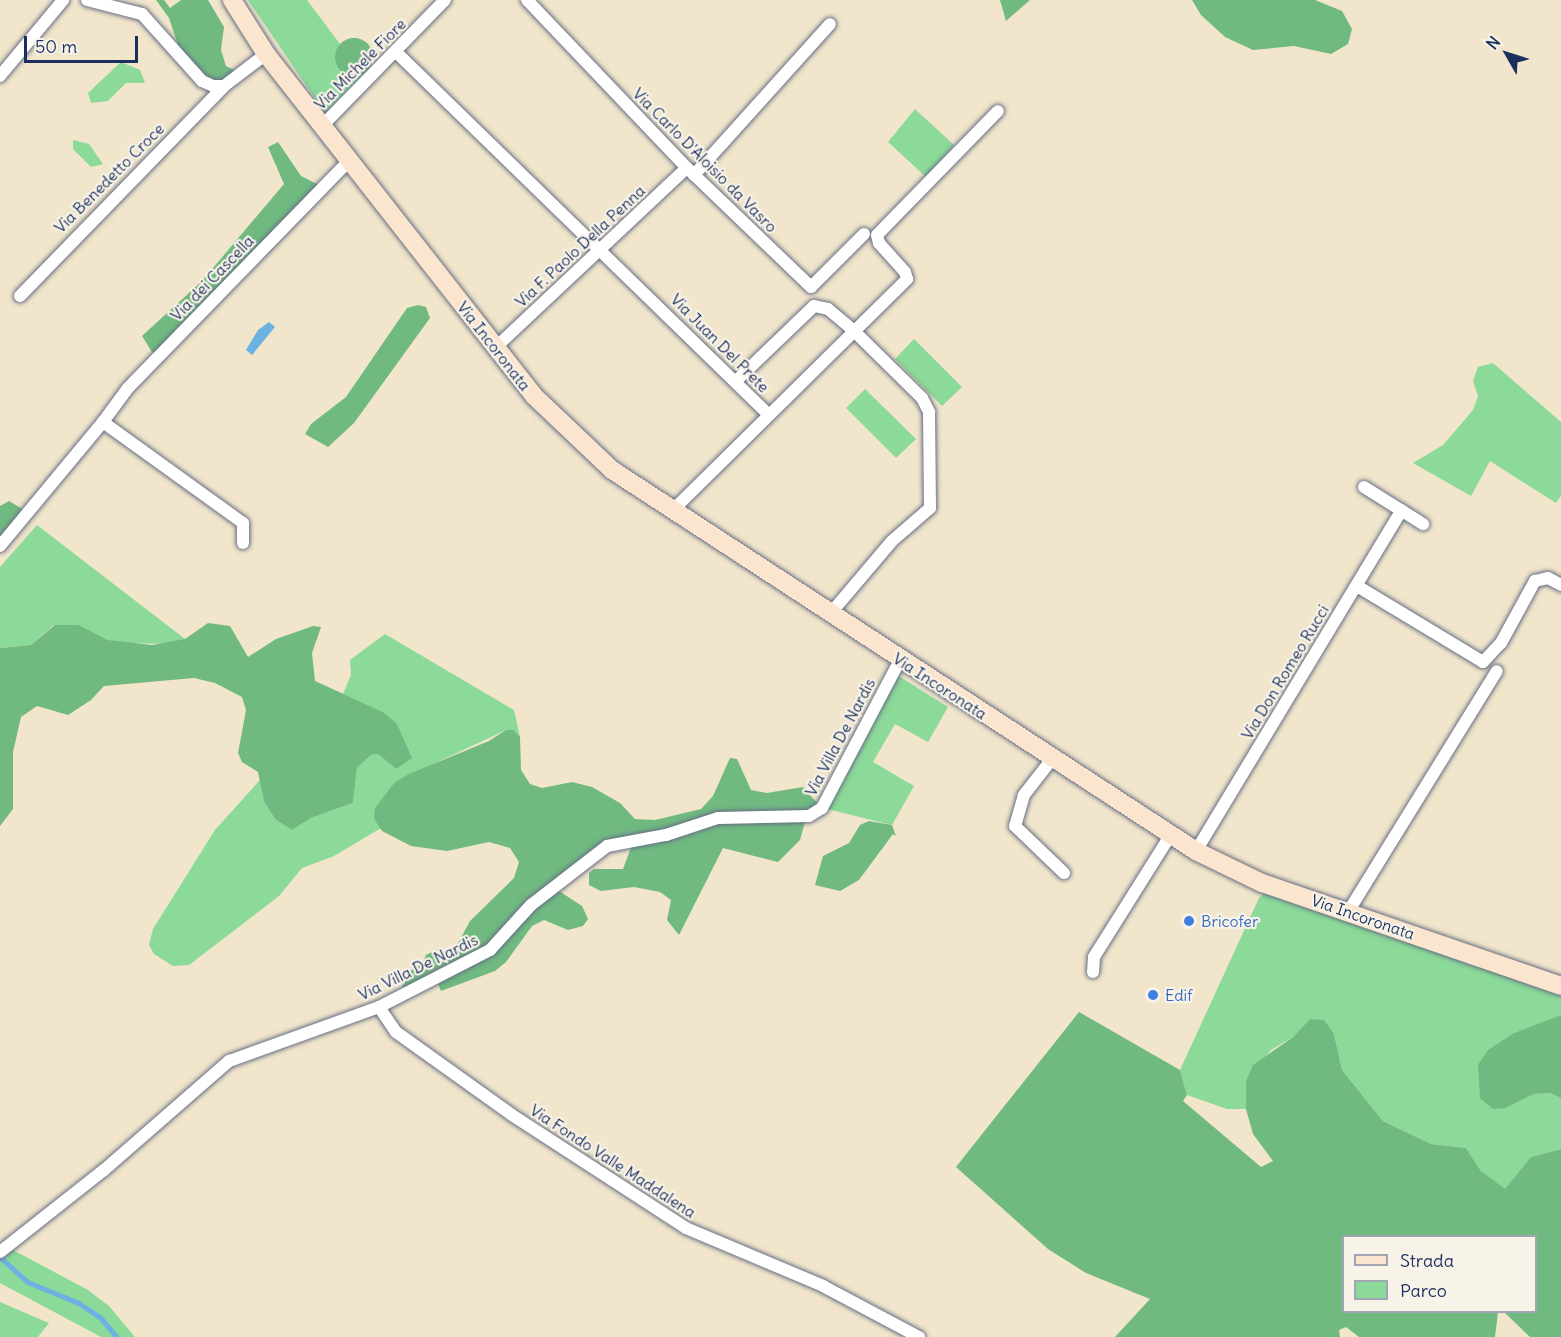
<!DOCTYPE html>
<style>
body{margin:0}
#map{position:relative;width:1561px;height:1337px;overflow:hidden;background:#f1e5cb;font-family:Delius,sans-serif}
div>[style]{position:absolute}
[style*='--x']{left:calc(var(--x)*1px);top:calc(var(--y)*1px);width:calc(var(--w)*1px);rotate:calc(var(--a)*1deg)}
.green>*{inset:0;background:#8bda99}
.forest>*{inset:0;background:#70ba81}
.round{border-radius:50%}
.water>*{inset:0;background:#6db1e2}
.stream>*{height:4.5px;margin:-2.25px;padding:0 2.25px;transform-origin:2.25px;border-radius:2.25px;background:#6db1e2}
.roads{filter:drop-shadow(0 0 2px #666f84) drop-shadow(0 0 2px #666f84)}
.minor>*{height:12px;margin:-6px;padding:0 6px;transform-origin:6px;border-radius:6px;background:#fff}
.secondary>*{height:18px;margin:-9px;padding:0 9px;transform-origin:9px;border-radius:9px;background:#fce5cf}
.dots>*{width:16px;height:16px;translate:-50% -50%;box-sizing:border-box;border:3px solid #f7f3e8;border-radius:50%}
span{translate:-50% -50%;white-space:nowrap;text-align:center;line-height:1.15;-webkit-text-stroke:4.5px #f7f3e8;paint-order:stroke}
.street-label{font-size:16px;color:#1b2f5e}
.shop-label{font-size:16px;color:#366cbe}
.left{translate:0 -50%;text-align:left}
.legend{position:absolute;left:1342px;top:1235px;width:195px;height:78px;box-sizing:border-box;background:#f7f3e8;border:2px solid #9fa5b1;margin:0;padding:8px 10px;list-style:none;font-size:18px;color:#1b2f5e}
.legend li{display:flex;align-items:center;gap:12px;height:30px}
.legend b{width:30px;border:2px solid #9fa5b1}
.north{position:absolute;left:1477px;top:24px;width:60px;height:60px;-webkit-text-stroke:4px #f7f3e8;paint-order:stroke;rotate:309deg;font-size:16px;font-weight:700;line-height:24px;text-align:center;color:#1b2f5e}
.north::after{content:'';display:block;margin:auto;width:21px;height:27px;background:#1b2f5e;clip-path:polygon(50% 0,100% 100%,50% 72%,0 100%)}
.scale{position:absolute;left:24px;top:36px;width:114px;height:27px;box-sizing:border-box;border:3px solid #1b2f5e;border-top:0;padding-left:8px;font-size:18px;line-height:21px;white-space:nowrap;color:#1b2f5e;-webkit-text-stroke:4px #f7f3e8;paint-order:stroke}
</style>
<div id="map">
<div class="green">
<div style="clip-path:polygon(248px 0,307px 0,340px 44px,335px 56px,366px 70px,371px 66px,325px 113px)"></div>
<div style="clip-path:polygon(121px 62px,140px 70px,145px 83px,126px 83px,108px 101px,91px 103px,88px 93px)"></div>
<div style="clip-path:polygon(915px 109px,954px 145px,926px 177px,888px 142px)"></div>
<div style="clip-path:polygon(73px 140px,89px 144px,103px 164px,91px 167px,73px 149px)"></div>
<div style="clip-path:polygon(914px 339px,962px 387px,942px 406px,895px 359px)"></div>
<div style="clip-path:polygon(1493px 363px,1561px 422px,1561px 496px,1556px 503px,1490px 461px,1471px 496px,1413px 463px,1443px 445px,1473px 410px,1478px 396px,1473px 381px,1478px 367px)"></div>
<div style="clip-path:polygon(865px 389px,916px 439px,896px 458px,846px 408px)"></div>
<div style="clip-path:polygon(37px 525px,185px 639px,169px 644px,125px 643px,108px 640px,79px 625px,54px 625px,31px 645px,0 648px,0 567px)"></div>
<div style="clip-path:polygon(385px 634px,514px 710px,520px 737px,514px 730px,506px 730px,395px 782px,374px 819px,381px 828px,334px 856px,302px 868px,279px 896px,189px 965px,173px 966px,154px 954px,149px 945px,153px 929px,215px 830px,260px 780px,264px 802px,276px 820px,292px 830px,311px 818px,353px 803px,357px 768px,371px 755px,378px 754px,396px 769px,383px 712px,343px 694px,351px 675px,350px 660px)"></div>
<div style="clip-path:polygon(897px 675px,948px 707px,928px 742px,895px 724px,873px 762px,914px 786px,892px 825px,827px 809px)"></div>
<div style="clip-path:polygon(1268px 890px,1561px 995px,1561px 1016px,1514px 1033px,1506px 1108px,1534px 1094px,1550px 1093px,1561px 1098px,1561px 1149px,1531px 1157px,1505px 1190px,1481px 1171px,1466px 1148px,1431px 1144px,1383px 1121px,1342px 1070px,1334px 1034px,1310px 1019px,1293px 1037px,1271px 1050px,1246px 1081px,1246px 1109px,1227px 1109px,1187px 1095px,1180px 1070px,1259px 898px)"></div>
<div style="clip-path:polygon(13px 1250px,88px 1290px,109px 1306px,135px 1337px,101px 1337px,0 1283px,0 1260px)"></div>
<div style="clip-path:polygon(0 1302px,30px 1315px,49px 1323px,38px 1337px,0 1337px)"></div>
</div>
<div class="forest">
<div style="clip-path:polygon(156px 0,164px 0,170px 8px,181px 0,208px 0,224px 27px,221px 50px,226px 66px,236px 71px,218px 84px,194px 67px,179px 48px,169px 18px)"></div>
<div style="clip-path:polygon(1000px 0,1030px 0,1006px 21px)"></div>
<div style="clip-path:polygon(1192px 0,1315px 0,1342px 11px,1352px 29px,1348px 44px,1331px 54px,1294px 46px,1253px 50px,1225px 37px,1201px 15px)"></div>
<div class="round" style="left:335px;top:38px;width:38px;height:38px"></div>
<div style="clip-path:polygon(278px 142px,301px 176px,317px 184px,317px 191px,158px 352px,152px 352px,142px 336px,202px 281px,284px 184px,268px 147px)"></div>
<div style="clip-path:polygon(418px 305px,426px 307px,430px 318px,354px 423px,328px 447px,305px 434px,311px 424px,346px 397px,407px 308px)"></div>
<div style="clip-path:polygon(9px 501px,24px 510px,0 537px,0 506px)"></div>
<div style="clip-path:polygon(208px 623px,230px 626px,248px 657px,276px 639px,313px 626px,321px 627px,312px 653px,315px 681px,383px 712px,397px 724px,412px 758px,396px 769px,378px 754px,371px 755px,357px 768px,353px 803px,311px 818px,292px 830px,276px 820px,264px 802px,258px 772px,242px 762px,238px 753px,246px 710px,242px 697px,215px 683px,194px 678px,104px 686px,91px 700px,68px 715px,37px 706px,21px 717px,13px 752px,13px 809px,0 826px,0 648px,31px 645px,55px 625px,79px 625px,108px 640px,152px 645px,185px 639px)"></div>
<div style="clip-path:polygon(506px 730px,514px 730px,520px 737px,521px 770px,530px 784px,542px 788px,572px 782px,592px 787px,620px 803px,635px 819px,655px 820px,701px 809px,713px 796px,730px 758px,737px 759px,751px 790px,767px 793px,803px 787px,818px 804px,813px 812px,739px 815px,609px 842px,489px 948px,406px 991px,402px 987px,410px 971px,423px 963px,426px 955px,434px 951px,447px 953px,456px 947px,470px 921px,514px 878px,519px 862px,510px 848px,489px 842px,447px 851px,411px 846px,382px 831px,374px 819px,375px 808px,395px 782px,409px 774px,489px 741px)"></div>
<div style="clip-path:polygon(806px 818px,800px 840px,778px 862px,723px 848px,679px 935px,667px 920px,671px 900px,660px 892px,634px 887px,601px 891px,589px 885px,589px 873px,594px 869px,623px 869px,632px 845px,716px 822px)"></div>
<div style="clip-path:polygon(869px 821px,892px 825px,896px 836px,893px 834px,859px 880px,840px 891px,815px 885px,823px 856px,849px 843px,860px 825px)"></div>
<div style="clip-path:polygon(559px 891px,582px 906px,588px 919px,583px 926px,568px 930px,544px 920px,532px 926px,506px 962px,495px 971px,441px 991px,438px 984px,491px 951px,545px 897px)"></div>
<div style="clip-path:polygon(1079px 1012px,1180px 1070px,1187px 1095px,1183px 1101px,1261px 1167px,1273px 1161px,1253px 1134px,1246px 1109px,1246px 1081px,1253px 1065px,1293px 1037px,1310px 1019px,1324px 1020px,1334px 1034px,1342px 1070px,1383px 1121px,1431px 1144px,1466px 1148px,1481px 1171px,1505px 1189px,1531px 1157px,1561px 1149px,1561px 1337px,1530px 1337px,1504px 1312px,1536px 1312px,1536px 1236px,1344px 1236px,1344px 1312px,1498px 1312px,1495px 1337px,1359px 1337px,1346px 1327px,1339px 1330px,1340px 1337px,1115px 1337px,1150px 1299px,1086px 1273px,1048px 1249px,956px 1167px)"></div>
<div style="clip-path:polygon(1561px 1015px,1561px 1098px,1550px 1093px,1534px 1094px,1506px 1108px,1493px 1109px,1480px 1098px,1478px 1065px,1488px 1050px,1514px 1033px)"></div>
</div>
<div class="water">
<div style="clip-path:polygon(269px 322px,275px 327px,252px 355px,246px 350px,258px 330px)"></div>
</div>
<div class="stream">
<div style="--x:0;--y:1257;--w:38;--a:42"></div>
<div style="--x:28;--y:1282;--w:55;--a:22.4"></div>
<div style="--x:79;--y:1303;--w:27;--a:34"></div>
<div style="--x:101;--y:1318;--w:25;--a:50"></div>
</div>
<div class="roads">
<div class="minor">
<div style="--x:87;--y:0;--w:57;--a:14.3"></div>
<div style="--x:142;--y:14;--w:90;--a:48.2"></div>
<div style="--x:202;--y:81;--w:12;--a:24"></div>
<div style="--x:213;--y:86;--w:11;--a:0"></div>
<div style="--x:224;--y:86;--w:53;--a:-37.3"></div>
<div style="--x:527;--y:0;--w:232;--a:46.4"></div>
<div style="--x:687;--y:168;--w:172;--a:43.8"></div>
<div style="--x:811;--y:287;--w:75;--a:-45"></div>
<div style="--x:397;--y:53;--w:518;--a:44.22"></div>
<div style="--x:0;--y:76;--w:99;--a:-50.3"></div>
<div style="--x:322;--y:126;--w:176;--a:-45.7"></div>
<div style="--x:694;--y:175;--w:203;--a:-48"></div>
<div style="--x:20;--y:296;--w:293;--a:-45.8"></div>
<div style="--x:495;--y:348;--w:263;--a:-43.2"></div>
<div style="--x:736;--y:381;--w:108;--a:-43.9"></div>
<div style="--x:814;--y:306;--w:14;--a:12"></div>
<div style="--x:828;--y:309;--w:35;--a:40"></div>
<div style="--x:855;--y:332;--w:94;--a:44.6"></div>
<div style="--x:922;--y:398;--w:16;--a:63"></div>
<div style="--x:929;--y:412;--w:96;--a:89.4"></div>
<div style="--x:930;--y:508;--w:50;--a:139"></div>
<div style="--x:892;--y:541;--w:94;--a:130.3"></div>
<div style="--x:1364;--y:487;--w:70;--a:32.1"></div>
<div style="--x:673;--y:510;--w:329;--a:-44.6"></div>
<div style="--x:907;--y:279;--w:7;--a:-106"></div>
<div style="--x:905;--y:272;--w:39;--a:-132"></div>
<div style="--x:879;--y:243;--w:8;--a:-104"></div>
<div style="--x:877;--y:235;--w:173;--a:-45.7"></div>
<div style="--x:243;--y:543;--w:20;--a:-90"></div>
<div style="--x:243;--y:523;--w:173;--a:-144.2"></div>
<div style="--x:103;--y:422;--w:42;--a:-53.7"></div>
<div style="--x:128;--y:388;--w:317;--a:-45.8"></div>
<div style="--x:0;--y:546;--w:161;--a:-50.3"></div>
<div style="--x:1357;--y:586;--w:147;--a:31.1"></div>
<div style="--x:1483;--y:662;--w:26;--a:-47"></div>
<div style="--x:1501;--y:643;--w:71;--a:-61.3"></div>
<div style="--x:1535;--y:581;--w:13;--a:-13"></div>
<div style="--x:1548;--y:578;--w:15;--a:28"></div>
<div style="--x:1052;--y:759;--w:46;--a:127.9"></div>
<div style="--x:1024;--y:795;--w:32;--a:106"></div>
<div style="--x:1015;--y:826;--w:68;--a:43.8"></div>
<div style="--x:1196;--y:851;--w:398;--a:-58.9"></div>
<div style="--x:1348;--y:912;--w:283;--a:-58.3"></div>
<div style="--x:1093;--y:972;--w:15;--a:-86"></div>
<div style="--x:1094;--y:957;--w:143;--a:-57.9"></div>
<div style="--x:379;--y:1007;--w:30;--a:56"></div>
<div style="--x:396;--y:1032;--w:143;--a:35.6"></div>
<div style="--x:512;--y:1115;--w:207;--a:33"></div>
<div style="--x:686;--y:1228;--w:149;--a:22.9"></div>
<div style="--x:823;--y:1286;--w:109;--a:28"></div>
<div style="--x:0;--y:1252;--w:132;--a:-38.3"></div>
<div style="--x:104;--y:1170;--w:166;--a:-41.1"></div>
<div style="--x:229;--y:1061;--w:159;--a:-19.8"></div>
<div style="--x:379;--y:1007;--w:125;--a:-27.2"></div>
<div style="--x:490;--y:950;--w:61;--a:-47.7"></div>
<div style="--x:531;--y:905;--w:96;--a:-37.8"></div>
<div style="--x:607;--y:846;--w:60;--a:-10.6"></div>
<div style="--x:666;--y:835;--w:55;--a:-18.1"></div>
<div style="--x:718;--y:818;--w:91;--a:-1.3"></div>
<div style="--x:809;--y:816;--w:15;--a:-32"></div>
<div style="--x:822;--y:808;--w:167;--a:-62.2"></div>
</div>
<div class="secondary">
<div style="--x:232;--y:0;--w:64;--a:57.8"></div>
<div style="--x:266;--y:54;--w:434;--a:51.9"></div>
<div style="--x:534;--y:396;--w:108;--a:43.5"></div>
<div style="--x:612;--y:470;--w:697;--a:33.12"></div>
<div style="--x:1196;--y:851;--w:73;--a:25.9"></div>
<div style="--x:1262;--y:883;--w:316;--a:19"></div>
</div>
</div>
<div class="dots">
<div style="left:1189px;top:921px;background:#3f7fe0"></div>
<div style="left:1153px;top:995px;background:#3f7fe0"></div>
</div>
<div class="street-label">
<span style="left:360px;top:64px;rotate:-45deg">Via Michele Fiore</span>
<span style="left:705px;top:160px;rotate:45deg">Via Carlo D'Aloisio da Vasro</span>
<span style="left:109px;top:178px;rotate:-45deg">Via Benedetto Croce</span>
<span style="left:580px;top:246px;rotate:-43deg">Via F. Paolo Della Penna</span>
<span style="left:212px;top:278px;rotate:-46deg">Via dei Cascella</span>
<span style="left:720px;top:343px;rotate:45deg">Via Juan Del Prete</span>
<span style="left:494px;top:346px;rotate:52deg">Via Incoronata</span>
<span style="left:1285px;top:672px;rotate:-59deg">Via Don Romeo Rucci</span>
<span style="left:940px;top:686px;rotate:33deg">Via Incoronata</span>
<span style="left:840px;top:737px;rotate:-62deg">Via Villa De Nardis</span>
<span style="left:1363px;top:917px;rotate:19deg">Via Incoronata</span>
<span style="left:418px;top:967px;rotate:-26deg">Via Villa De Nardis</span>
<span style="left:613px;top:1161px;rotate:33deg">Via Fondo Valle Maddalena</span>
</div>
<div class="shop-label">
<span class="left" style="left:1201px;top:921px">Bricofer</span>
<span class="left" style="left:1165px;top:995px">Edif</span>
</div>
<ul class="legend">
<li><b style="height:8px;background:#fce5cf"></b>Strada</li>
<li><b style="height:16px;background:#8bda99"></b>Parco</li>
</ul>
<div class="north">N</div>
<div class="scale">50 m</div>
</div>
